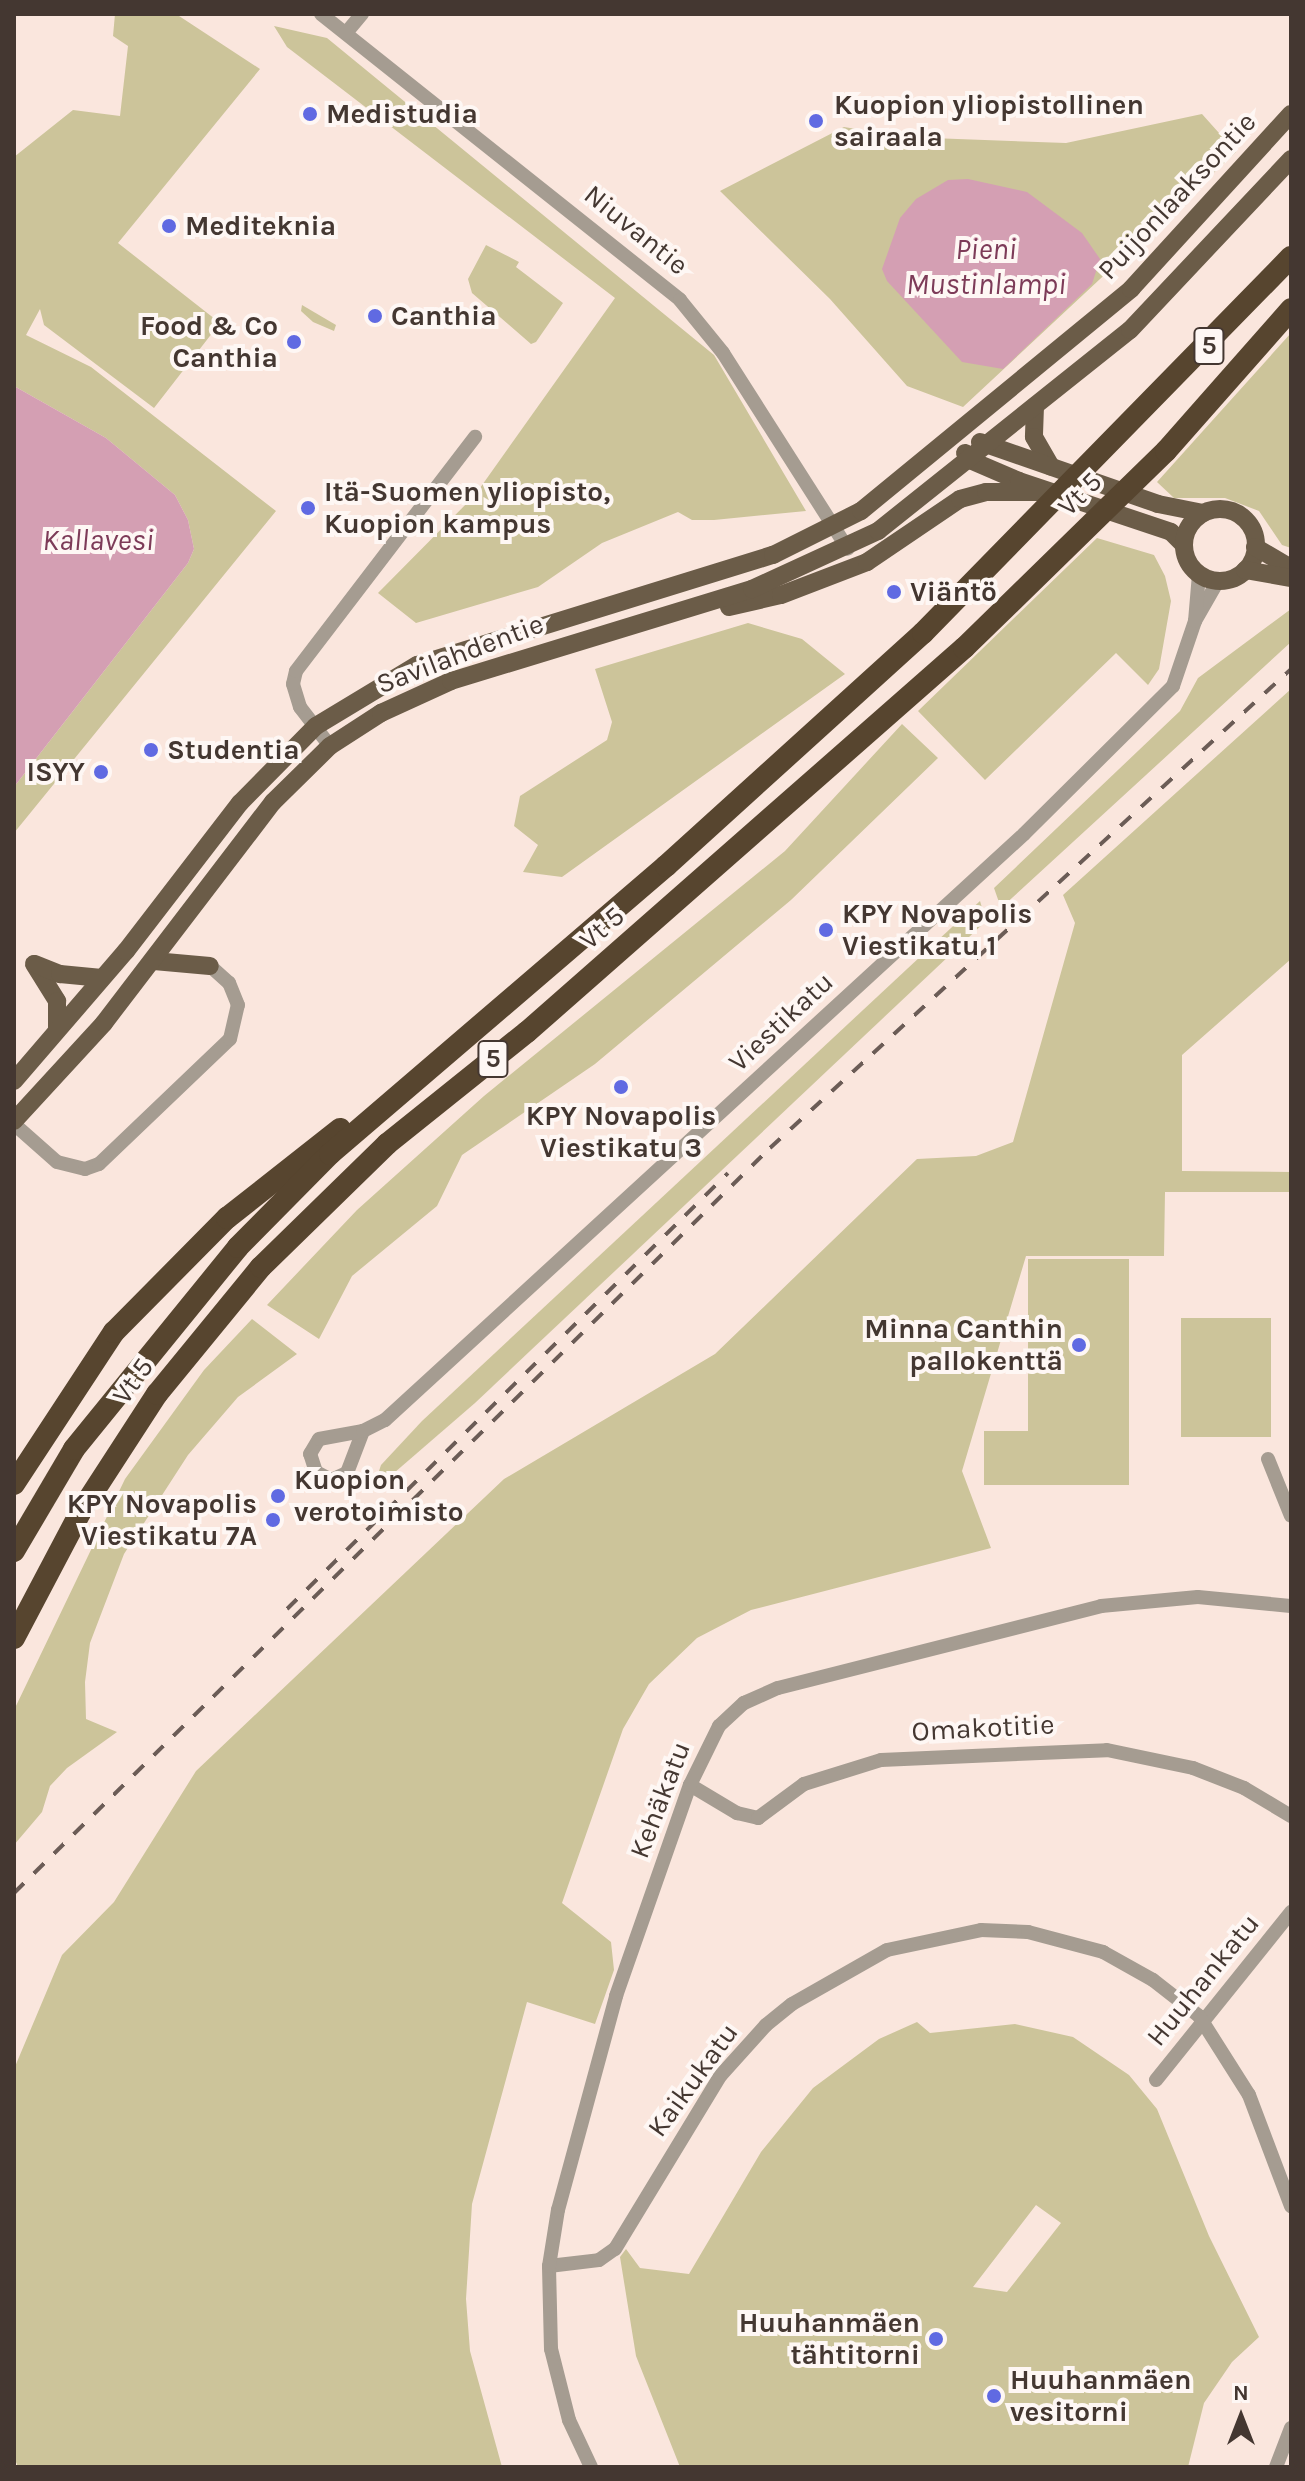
<!DOCTYPE html>
<meta charset="utf-8">
<style>
body{margin:0}
#map{position:relative;width:1305px;height:2481px;overflow:hidden;background:#fae6dd;font-family:Karla,sans-serif}
div>[style]{position:absolute}
[style*='--x']{left:calc(var(--x)*1px);top:calc(var(--y)*1px);width:calc(var(--w)*1px);rotate:calc(var(--a)*1deg)}
.green>*{inset:0;background:#ccc49a}
.water>*{inset:0;background:#d49fb3}
.minor>*{height:14px;margin:-7px;padding:0 7px;transform-origin:7px;border-radius:7px;background:#a59c91}
.major>*{height:18px;margin:-9px;padding:0 9px;transform-origin:9px;border-radius:9px;background:#6b5c48}
.major>.ring{margin:-9px;padding:0;box-sizing:content-box;background:none;border:18px solid #6b5c48;border-radius:50%}
.highway>*{height:22px;margin:-11px;padding:0 11px;transform-origin:11px;border-radius:11px;background:#57452f}
.rail>*{height:4px;margin-top:-2px;transform-origin:0;background:repeating-linear-gradient(90deg,#6b5c56 0 14px,transparent 0 28px)}
.dots>*{width:22px;height:22px;translate:-50% -50%;box-sizing:border-box;border:4px solid #fef7f4;border-radius:50%}
span{translate:-50% -50%;white-space:nowrap;text-align:center;line-height:1.15;-webkit-text-stroke:8px #fef7f4;paint-order:stroke}
.shield-label span{padding:2px 6px;background:#fef7f4;border:2px solid;border-radius:6px;-webkit-text-stroke-width:0}
.shield-label{font-size:26px;color:#443731;font-weight:700}
.poi-label{font-size:28px;color:#443731;font-weight:700}
.left{translate:0 -50%;text-align:left}
.right{translate:-100% -50%;text-align:right}
.street-label{font-size:28px;color:#443731}
.water-label{font-size:30px;color:#7d3b58;font-style:italic}
.frame{position:absolute;inset:0;border:16px solid #443731;pointer-events:none}
.north{position:absolute;left:1201px;top:2377px;width:80px;height:80px;-webkit-text-stroke:6px #fef7f4;paint-order:stroke;rotate:0deg;font-size:22px;font-weight:700;line-height:32px;text-align:center;color:#443731}
.north::after{content:'';display:block;margin:auto;width:28px;height:36px;background:#443731;clip-path:polygon(50% 0,100% 100%,50% 72%,0 100%)}
</style>
<div id="map">
<div class="green">
<div style="clip-path:polygon(115px 14px,176px 14px,260px 69px,118px 243px,220px 323px,154px 408px,44px 325px,40px 309px,26px 335px,91px 367px,276px 511px,14px 833px,14px 787px,188px 563px,194px 549px,188px 520px,175px 495px,106px 438px,14px 386px,14px 157px,73px 110px,120px 116px,128px 46px,113px 36px)"></div>
<div style="clip-path:polygon(274px 26px,327px 38px,714px 355px,806px 511px,714px 520px,692px 520px,678px 512px,602px 543px,538px 587px,416px 623px,378px 593px,475px 495px,615px 298px,287px 47px)"></div>
<div style="clip-path:polygon(1202px 114px,1236px 152px,963px 407px,907px 386px,830px 299px,720px 191px,844px 127px,904px 137px,1066px 143px)"></div>
<div style="clip-path:polygon(486px 245px,519px 262px,516px 267px,563px 303px,536px 342px,531px 344px,472px 293px,468px 279px)"></div>
<div style="clip-path:polygon(302px 305px,336px 325px,334px 331px,313px 322px,301px 311px)"></div>
<div style="clip-path:polygon(1291px 333px,1291px 548px,1282px 545px,1259px 511px,1225px 498px,1174px 498px,1157px 482px)"></div>
<div style="clip-path:polygon(1097px 538px,1154px 555px,1165px 576px,1171px 601px,1159px 669px,1148px 685px,1116px 653px,985px 780px,918px 711px)"></div>
<div style="clip-path:polygon(1291px 609px,1291px 642px,1001px 908px,994px 888px,1180px 711px,1198px 678px)"></div>
<div style="clip-path:polygon(748px 623px,802px 639px,845px 674px,562px 877px,523px 872px,538px 845px,514px 826px,520px 796px,607px 740px,612px 722px,595px 669px)"></div>
<div style="clip-path:polygon(1291px 689px,1291px 959px,1182px 1055px,1182px 1171px,1291px 1172px,1291px 1192px,1165px 1192px,1164px 1256px,1026px 1256px,962px 1471px,991px 1548px,751px 1610px,697px 1638px,649px 1684px,623px 1729px,562px 1903px,611px 1942px,614px 1970px,595px 2024px,527px 2002px,472px 2204px,466px 2299px,470px 2351px,502px 2467px,18px 2467px,14px 2457px,14px 2069px,62px 1955px,114px 1902px,196px 1771px,504px 1479px,715px 1354px,917px 1159px,976px 1156px,1013px 1142px,1075px 923px,1063px 895px)"></div>
<div style="clip-path:polygon(902px 724px,938px 758px,791px 900px,595px 1064px,462px 1155px,437px 1206px,352px 1276px,319px 1339px,267px 1305px,357px 1210px,484px 1096px,785px 851px)"></div>
<div style="clip-path:polygon(980px 901px,986px 921px,475px 1403px,372px 1492px,381px 1465px,422px 1421px)"></div>
<div style="clip-path:polygon(1028px 1259px,1129px 1259px,1129px 1485px,984px 1485px,984px 1431px,1028px 1431px)"></div>
<div style="clip-path:polygon(1181px 1318px,1271px 1318px,1271px 1437px,1181px 1437px)"></div>
<div style="clip-path:polygon(252px 1319px,297px 1354px,238px 1397px,188px 1455px,124px 1554px,90px 1643px,85px 1682px,86px 1719px,117px 1732px,67px 1768px,50px 1786px,42px 1812px,14px 1845px,15px 1708px,125px 1479px,204px 1370px)"></div>
<div style="clip-path:polygon(evenodd,917px 2022px,930px 2033px,1015px 2024px,1073px 2037px,1129px 2075px,1157px 2109px,1209px 2236px,1259px 2337px,1232px 2362px,1204px 2403px,1188px 2467px,680px 2467px,636px 2356px,620px 2257px,626px 2249px,640px 2268px,689px 2274px,761px 2152px,813px 2088px,879px 2039px,917px 2022px,1036px 2205px,1061px 2223px,1007px 2292px,973px 2287px,1036px 2205px)"></div>
</div>
<div class="water">
<div style="clip-path:polygon(968px 179px,1027px 192px,1082px 233px,1100px 259px,1092px 284px,1003px 369px,962px 362px,887px 281px,882px 269px,900px 218px,916px 199px,948px 180px)"></div>
<div style="clip-path:polygon(14px 386px,106px 438px,175px 495px,188px 520px,194px 549px,188px 563px,14px 787px)"></div>
</div>
<div class="minor">
<div style="--x:321;--y:14;--w:459;--a:38.5"></div>
<div style="--x:680;--y:300;--w:68;--a:50.9"></div>
<div style="--x:723;--y:353;--w:232;--a:57.5"></div>
<div style="--x:346;--y:33;--w:25;--a:-50"></div>
<div style="--x:1195;--y:621;--w:46;--a:-60.1"></div>
<div style="--x:330;--y:746;--w:49;--a:-127.6"></div>
<div style="--x:300;--y:707;--w:24;--a:-107"></div>
<div style="--x:293;--y:684;--w:13;--a:-77"></div>
<div style="--x:296;--y:671;--w:295;--a:-52.6"></div>
<div style="--x:14;--y:1124;--w:57;--a:41.5"></div>
<div style="--x:57;--y:1162;--w:29;--a:14"></div>
<div style="--x:85;--y:1169;--w:15;--a:-20"></div>
<div style="--x:99;--y:1164;--w:181;--a:-43.7"></div>
<div style="--x:230;--y:1039;--w:35;--a:-77"></div>
<div style="--x:238;--y:1005;--w:24;--a:-112"></div>
<div style="--x:229;--y:983;--w:25;--a:-138"></div>
<div style="--x:363;--y:1431;--w:45;--a:110.9"></div>
<div style="--x:347;--y:1473;--w:17;--a:156"></div>
<div style="--x:331;--y:1480;--w:17;--a:-152"></div>
<div style="--x:316;--y:1472;--w:19;--a:-108"></div>
<div style="--x:310;--y:1454;--w:17;--a:-59"></div>
<div style="--x:319;--y:1439;--w:45;--a:-10.3"></div>
<div style="--x:363;--y:1431;--w:25;--a:-27"></div>
<div style="--x:385;--y:1420;--w:867;--a:-42.52"></div>
<div style="--x:1024;--y:834;--w:210;--a:-44.8"></div>
<div style="--x:1173;--y:686;--w:69;--a:-71.3"></div>
<div style="--x:1195;--y:621;--w:47;--a:-85.1"></div>
<div style="--x:1268;--y:1459;--w:61;--a:68"></div>
<div style="--x:690;--y:1785;--w:55;--a:30.8"></div>
<div style="--x:737;--y:1813;--w:22;--a:13"></div>
<div style="--x:758;--y:1818;--w:57;--a:-36.5"></div>
<div style="--x:804;--y:1784;--w:81;--a:-17.3"></div>
<div style="--x:881;--y:1760;--w:226;--a:-2.5"></div>
<div style="--x:1107;--y:1750;--w:88;--a:11.8"></div>
<div style="--x:1193;--y:1768;--w:55;--a:21.4"></div>
<div style="--x:1244;--y:1788;--w:55;--a:30.8"></div>
<div style="--x:1156;--y:2080;--w:216;--a:-51.2"></div>
<div style="--x:549;--y:2266;--w:50;--a:-6.8"></div>
<div style="--x:599;--y:2260;--w:19;--a:-35"></div>
<div style="--x:615;--y:2249;--w:204;--a:-58.7"></div>
<div style="--x:721;--y:2075;--w:67;--a:-48"></div>
<div style="--x:766;--y:2025;--w:33;--a:-39"></div>
<div style="--x:792;--y:2004;--w:109;--a:-29.6"></div>
<div style="--x:887;--y:1950;--w:96;--a:-12"></div>
<div style="--x:981;--y:1930;--w:47;--a:2.4"></div>
<div style="--x:1028;--y:1932;--w:78;--a:14.9"></div>
<div style="--x:1103;--y:1952;--w:57;--a:29.2"></div>
<div style="--x:1153;--y:1980;--w:58;--a:38"></div>
<div style="--x:1199;--y:2016;--w:93;--a:57.7"></div>
<div style="--x:1249;--y:2095;--w:119;--a:69.3"></div>
<div style="--x:591;--y:2467;--w:52;--a:-115.1"></div>
<div style="--x:569;--y:2420;--w:73;--a:-104.2"></div>
<div style="--x:551;--y:2349;--w:83;--a:-91.4"></div>
<div style="--x:549;--y:2266;--w:57;--a:-80.9"></div>
<div style="--x:558;--y:2210;--w:222;--a:-74.8"></div>
<div style="--x:616;--y:1996;--w:224;--a:-70.7"></div>
<div style="--x:690;--y:1785;--w:66;--a:-63.8"></div>
<div style="--x:719;--y:1726;--w:34;--a:-43"></div>
<div style="--x:744;--y:1703;--w:37;--a:-24"></div>
<div style="--x:778;--y:1688;--w:333;--a:-14.2"></div>
<div style="--x:1101;--y:1606;--w:97;--a:-5.3"></div>
<div style="--x:1198;--y:1597;--w:93;--a:5.5"></div>
<div style="--x:1276;--y:2467;--w:42;--a:-69"></div>
</div>
<div class="major">
<div style="--x:1035;--y:406;--w:31;--a:92"></div>
<div style="--x:1034;--y:437;--w:34;--a:60"></div>
<div style="--x:980;--y:442;--w:188;--a:19.2"></div>
<div style="--x:1158;--y:504;--w:46;--a:11.3"></div>
<div style="--x:965;--y:453;--w:9;--a:54"></div>
<div style="--x:970;--y:460;--w:53;--a:23.2"></div>
<div style="--x:1019;--y:481;--w:160;--a:18.5"></div>
<div style="--x:1171;--y:532;--w:18;--a:45"></div>
<div class="ring" style="left:1184px;top:509px;width:54px;height:54px"></div>
<div style="--x:1255;--y:547;--w:42;--a:30.3"></div>
<div style="--x:1245;--y:570;--w:47;--a:9.9"></div>
<div style="--x:729;--y:607;--w:53;--a:-13"></div>
<div style="--x:781;--y:595;--w:92;--a:-21"></div>
<div style="--x:867;--y:562;--w:112;--a:-34.1"></div>
<div style="--x:960;--y:499;--w:27;--a:-15"></div>
<div style="--x:986;--y:492;--w:64;--a:0"></div>
<div style="--x:154;--y:961;--w:56;--a:5.1"></div>
<div style="--x:34;--y:964;--w:44;--a:58.1"></div>
<div style="--x:57;--y:1001;--w:28;--a:90"></div>
<div style="--x:35;--y:964;--w:27;--a:22"></div>
<div style="--x:60;--y:974;--w:42;--a:5.4"></div>
<div style="--x:14;--y:1081;--w:172;--a:-49.3"></div>
<div style="--x:126;--y:951;--w:187;--a:-52.4"></div>
<div style="--x:240;--y:803;--w:108;--a:-45.4"></div>
<div style="--x:316;--y:726;--w:118;--a:-31.1"></div>
<div style="--x:417;--y:665;--w:373;--a:-17.2"></div>
<div style="--x:773;--y:555;--w:98;--a:-26.6"></div>
<div style="--x:861;--y:511;--w:350;--a:-39.4"></div>
<div style="--x:1131;--y:289;--w:237;--a:-47.6"></div>
<div style="--x:14;--y:1121;--w:133;--a:-47.4"></div>
<div style="--x:104;--y:1023;--w:278;--a:-52.6"></div>
<div style="--x:273;--y:802;--w:80;--a:-44.5"></div>
<div style="--x:330;--y:746;--w:61;--a:-32.9"></div>
<div style="--x:381;--y:713;--w:77;--a:-24.6"></div>
<div style="--x:451;--y:681;--w:315;--a:-17"></div>
<div style="--x:752;--y:589;--w:139;--a:-24.7"></div>
<div style="--x:878;--y:531;--w:322;--a:-38.6"></div>
<div style="--x:1130;--y:330;--w:235;--a:-46.7"></div>
</div>
<div class="highway">
<div style="--x:14;--y:1484;--w:182;--a:-56.7"></div>
<div style="--x:114;--y:1332;--w:161;--a:-45.3"></div>
<div style="--x:227;--y:1218;--w:144;--a:-38.2"></div>
<div style="--x:14;--y:1551;--w:118;--a:-59.5"></div>
<div style="--x:74;--y:1449;--w:260;--a:-50.9"></div>
<div style="--x:238;--y:1247;--w:131;--a:-45.3"></div>
<div style="--x:330;--y:1154;--w:443;--a:-40.6"></div>
<div style="--x:666;--y:866;--w:347;--a:-42.2"></div>
<div style="--x:923;--y:633;--w:526;--a:-45.62"></div>
<div style="--x:14;--y:1638;--w:144;--a:-62.2"></div>
<div style="--x:81;--y:1511;--w:140;--a:-57"></div>
<div style="--x:157;--y:1394;--w:164;--a:-50.7"></div>
<div style="--x:261;--y:1267;--w:176;--a:-44.3"></div>
<div style="--x:387;--y:1144;--w:179;--a:-38.7"></div>
<div style="--x:527;--y:1032;--w:582;--a:-41.31"></div>
<div style="--x:964;--y:648;--w:282;--a:-44.3"></div>
<div style="--x:1166;--y:451;--w:189;--a:-48.6"></div>
</div>
<div class="rail">
<div style="--x:287;--y:1609;--w:620;--a:-44.67"></div>
<div style="--x:14;--y:1893;--w:1061;--a:-44.58"></div>
<div style="--x:770;--y:1148;--w:708;--a:-42.59"></div>
</div>
<div class="dots">
<div style="left:310px;top:114px;background:#606ae2"></div>
<div style="left:816px;top:121px;background:#606ae2"></div>
<div style="left:169px;top:226px;background:#606ae2"></div>
<div style="left:375px;top:316px;background:#606ae2"></div>
<div style="left:294px;top:342px;background:#606ae2"></div>
<div style="left:308px;top:508px;background:#606ae2"></div>
<div style="left:894px;top:592px;background:#606ae2"></div>
<div style="left:151px;top:750px;background:#606ae2"></div>
<div style="left:101px;top:772px;background:#606ae2"></div>
<div style="left:826px;top:930px;background:#606ae2"></div>
<div style="left:621px;top:1087px;background:#606ae2"></div>
<div style="left:1079px;top:1345px;background:#606ae2"></div>
<div style="left:278px;top:1496px;background:#606ae2"></div>
<div style="left:273px;top:1520px;background:#606ae2"></div>
<div style="left:936px;top:2339px;background:#606ae2"></div>
<div style="left:994px;top:2396px;background:#606ae2"></div>
</div>
<div class="shield-label">
<span style="left:1209px;top:346px">5</span>
<span style="left:493px;top:1059px">5</span>
</div>
<div class="poi-label">
<span class="left" style="left:834px;top:121px">Kuopion yliopistollinen<br>sairaala</span>
<span class="left" style="left:326px;top:114px">Medistudia</span>
<span class="left" style="left:185px;top:226px">Mediteknia</span>
<span class="left" style="left:391px;top:316px">Canthia</span>
<span class="right" style="left:278px;top:342px">Food &amp; Co<br>Canthia</span>
<span class="left" style="left:324px;top:508px">Itä-Suomen yliopisto,<br>Kuopion kampus</span>
<span class="left" style="left:910px;top:592px">Viäntö</span>
<span class="left" style="left:167px;top:750px">Studentia</span>
<span class="right" style="left:85px;top:772px">ISYY</span>
<span class="left" style="left:842px;top:930px">KPY Novapolis<br>Viestikatu 1</span>
<span style="left:621px;top:1132px">KPY Novapolis<br>Viestikatu 3</span>
<span class="right" style="left:1063px;top:1345px">Minna Canthin<br>pallokenttä</span>
<span class="left" style="left:294px;top:1496px">Kuopion<br>verotoimisto</span>
<span class="right" style="left:257px;top:1520px">KPY Novapolis<br>Viestikatu 7A</span>
<span class="right" style="left:920px;top:2339px">Huuhanmäen<br>tähtitorni</span>
<span class="left" style="left:1010px;top:2396px">Huuhanmäen<br>vesitorni</span>
</div>
<div class="street-label">
<span style="left:1177px;top:196px;rotate:-47deg">Puijonlaaksontie</span>
<span style="left:636px;top:230px;rotate:39deg">Niuvantie</span>
<span style="left:1080px;top:494px;rotate:-45deg">Vt 5</span>
<span style="left:460px;top:654px;rotate:-21deg">Savilahdentie</span>
<span style="left:602px;top:928px;rotate:-41deg">Vt 5</span>
<span style="left:781px;top:1022px;rotate:-43deg">Viestikatu</span>
<span style="left:133px;top:1381px;rotate:-55deg">Vt 5</span>
<span style="left:983px;top:1728px;rotate:-3deg">Omakotitie</span>
<span style="left:660px;top:1800px;rotate:-69deg">Kehäkatu</span>
<span style="left:1203px;top:1980px;rotate:-51deg">Huuhankatu</span>
<span style="left:693px;top:2080px;rotate:-54deg">Kaikukatu</span>
</div>
<div class="water-label">
<span style="left:986px;top:266px">Pieni<br>Mustinlampi</span>
<span style="left:98px;top:540px">Kallavesi</span>
</div>
<div class="frame"></div>
<div class="north">N</div>
</div>
